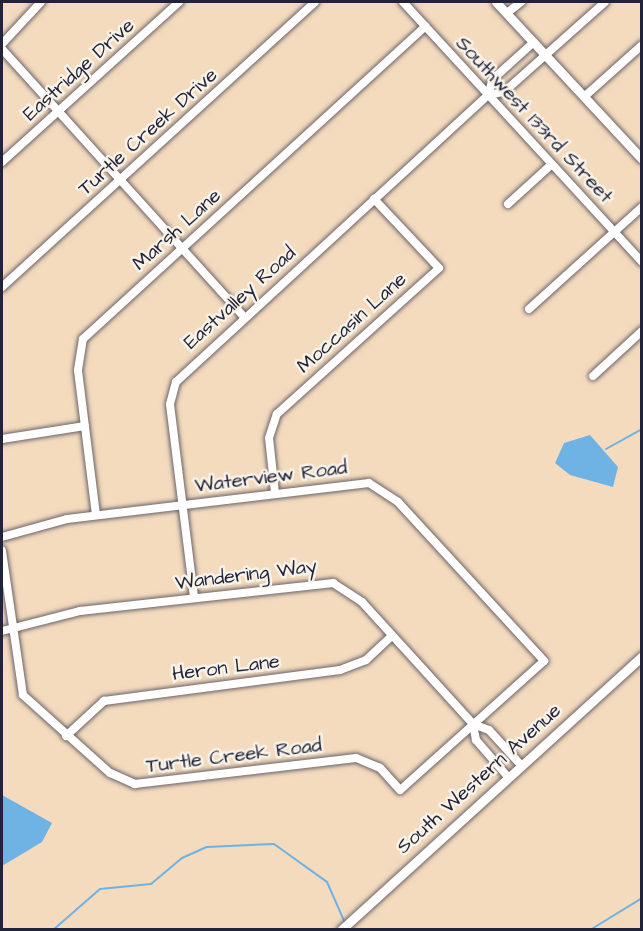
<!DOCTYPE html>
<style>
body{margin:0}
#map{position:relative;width:643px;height:931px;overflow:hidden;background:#f4dbbe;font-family:"Architects Daughter",sans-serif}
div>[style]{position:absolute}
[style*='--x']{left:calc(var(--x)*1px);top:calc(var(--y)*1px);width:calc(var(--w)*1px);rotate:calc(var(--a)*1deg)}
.water>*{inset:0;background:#6fb3e5}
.stream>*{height:2px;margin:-1px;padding:0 1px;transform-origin:1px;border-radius:1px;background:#6fb3e5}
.roads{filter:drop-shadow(0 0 2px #6c6369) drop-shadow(0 0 2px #6c6369)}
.minor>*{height:8px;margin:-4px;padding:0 4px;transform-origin:4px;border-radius:4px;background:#fff}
.major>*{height:9px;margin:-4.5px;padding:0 4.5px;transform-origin:4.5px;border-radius:4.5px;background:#fff}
span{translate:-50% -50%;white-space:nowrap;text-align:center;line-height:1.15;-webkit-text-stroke:5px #f7f3e8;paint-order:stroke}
.street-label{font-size:20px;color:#22223b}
.frame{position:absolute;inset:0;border:3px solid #22223b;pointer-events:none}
</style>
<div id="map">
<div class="water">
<div style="clip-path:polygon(590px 435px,618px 467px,613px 487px,570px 475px,555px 463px,564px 443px)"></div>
<div style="clip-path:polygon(2px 795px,52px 823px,42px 842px,2px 866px)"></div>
</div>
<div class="stream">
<div style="--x:606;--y:449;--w:41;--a:-29.1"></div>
<div style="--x:53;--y:930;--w:62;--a:-41.1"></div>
<div style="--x:100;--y:889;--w:51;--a:-5.6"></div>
<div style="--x:151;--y:884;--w:40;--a:-40"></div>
<div style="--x:182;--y:858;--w:27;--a:-24"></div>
<div style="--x:207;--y:847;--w:67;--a:-2.6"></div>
<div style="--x:274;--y:844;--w:65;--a:35.6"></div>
<div style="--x:327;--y:882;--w:45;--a:66.3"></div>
<div style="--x:590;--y:930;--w:61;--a:-31.6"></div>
</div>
<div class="roads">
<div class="minor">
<div style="--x:403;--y:2;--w:353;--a:47.4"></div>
<div style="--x:507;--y:13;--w:18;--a:-38"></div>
<div style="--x:2;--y:44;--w:57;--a:-47.1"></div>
<div style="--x:2;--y:49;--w:361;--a:47.9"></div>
<div style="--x:488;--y:95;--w:16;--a:-11"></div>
<div style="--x:504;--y:92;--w:135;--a:-41.7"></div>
<div style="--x:584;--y:97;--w:78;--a:-41.9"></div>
<div style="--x:2;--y:162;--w:239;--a:-42.1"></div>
<div style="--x:508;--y:204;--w:59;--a:-42.3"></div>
<div style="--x:2;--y:287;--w:423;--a:-42.3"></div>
<div style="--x:529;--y:309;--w:152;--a:-42.1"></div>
<div style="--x:593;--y:376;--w:67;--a:-42.6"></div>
<div style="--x:2;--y:439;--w:84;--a:-8.9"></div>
<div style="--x:275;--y:493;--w:55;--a:-96.2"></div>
<div style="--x:269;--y:438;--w:25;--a:-72"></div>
<div style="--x:277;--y:414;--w:218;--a:-42"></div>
<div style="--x:439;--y:268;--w:95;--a:-133.3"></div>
<div style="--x:96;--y:515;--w:146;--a:-97.1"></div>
<div style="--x:78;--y:370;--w:31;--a:-81"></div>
<div style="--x:83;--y:339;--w:464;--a:-42.4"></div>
<div style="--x:2;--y:537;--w:67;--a:-15.5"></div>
<div style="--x:67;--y:519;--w:304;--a:-6.8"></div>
<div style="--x:369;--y:483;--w:35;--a:33"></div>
<div style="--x:398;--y:502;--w:216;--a:47.4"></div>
<div style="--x:544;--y:661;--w:193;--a:138.1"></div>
<div style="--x:400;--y:790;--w:30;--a:-132"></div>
<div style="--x:380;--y:768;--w:26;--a:-157"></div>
<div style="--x:356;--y:758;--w:223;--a:173.3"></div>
<div style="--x:135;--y:784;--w:27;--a:-156"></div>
<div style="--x:110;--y:773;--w:117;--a:-138.1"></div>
<div style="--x:23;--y:695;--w:146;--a:-98.3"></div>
<div style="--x:194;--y:597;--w:194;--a:-97.1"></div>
<div style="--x:170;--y:404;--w:23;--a:-75"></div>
<div style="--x:176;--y:382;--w:424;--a:-42.6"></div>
<div style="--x:488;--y:95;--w:17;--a:-73"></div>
<div style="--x:493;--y:79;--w:55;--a:-42.1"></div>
<div style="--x:2;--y:631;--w:81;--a:-14.4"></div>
<div style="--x:80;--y:611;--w:255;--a:-6.3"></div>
<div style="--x:333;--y:583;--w:35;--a:33"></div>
<div style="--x:362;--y:602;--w:165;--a:47.7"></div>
<div style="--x:66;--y:736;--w:52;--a:-42.6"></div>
<div style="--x:104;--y:701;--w:238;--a:-7.5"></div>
<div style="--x:340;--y:670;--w:28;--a:-21"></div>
<div style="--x:366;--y:660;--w:35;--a:-43"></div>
<div style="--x:508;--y:777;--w:49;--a:-130.9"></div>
<div style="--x:476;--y:740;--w:16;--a:-101"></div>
<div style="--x:473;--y:724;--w:17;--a:21"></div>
<div style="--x:489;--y:730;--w:47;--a:47.6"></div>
</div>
<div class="major">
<div style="--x:496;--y:2;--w:214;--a:47.1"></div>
<div style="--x:341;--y:930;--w:407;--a:-42.3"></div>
</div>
</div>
<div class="street-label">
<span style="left:79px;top:70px;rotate:-42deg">Eastridge Drive</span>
<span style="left:534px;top:120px;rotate:47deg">Southwest 133rd Street</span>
<span style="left:148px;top:132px;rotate:-42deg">Turtle Creek Drive</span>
<span style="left:177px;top:230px;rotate:-42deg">Marsh Lane</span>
<span style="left:240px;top:298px;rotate:-42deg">Eastvalley Road</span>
<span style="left:352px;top:323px;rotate:-42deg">Moccasin Lane</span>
<span style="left:271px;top:477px;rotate:-7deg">Waterview Road</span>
<span style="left:246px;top:575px;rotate:-7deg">Wandering Way</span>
<span style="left:226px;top:668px;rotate:-7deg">Heron Lane</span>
<span style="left:234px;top:756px;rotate:-7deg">Turtle Creek Road</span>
<span style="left:479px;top:779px;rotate:-42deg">South Western Avenue</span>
</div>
<div class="frame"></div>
</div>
